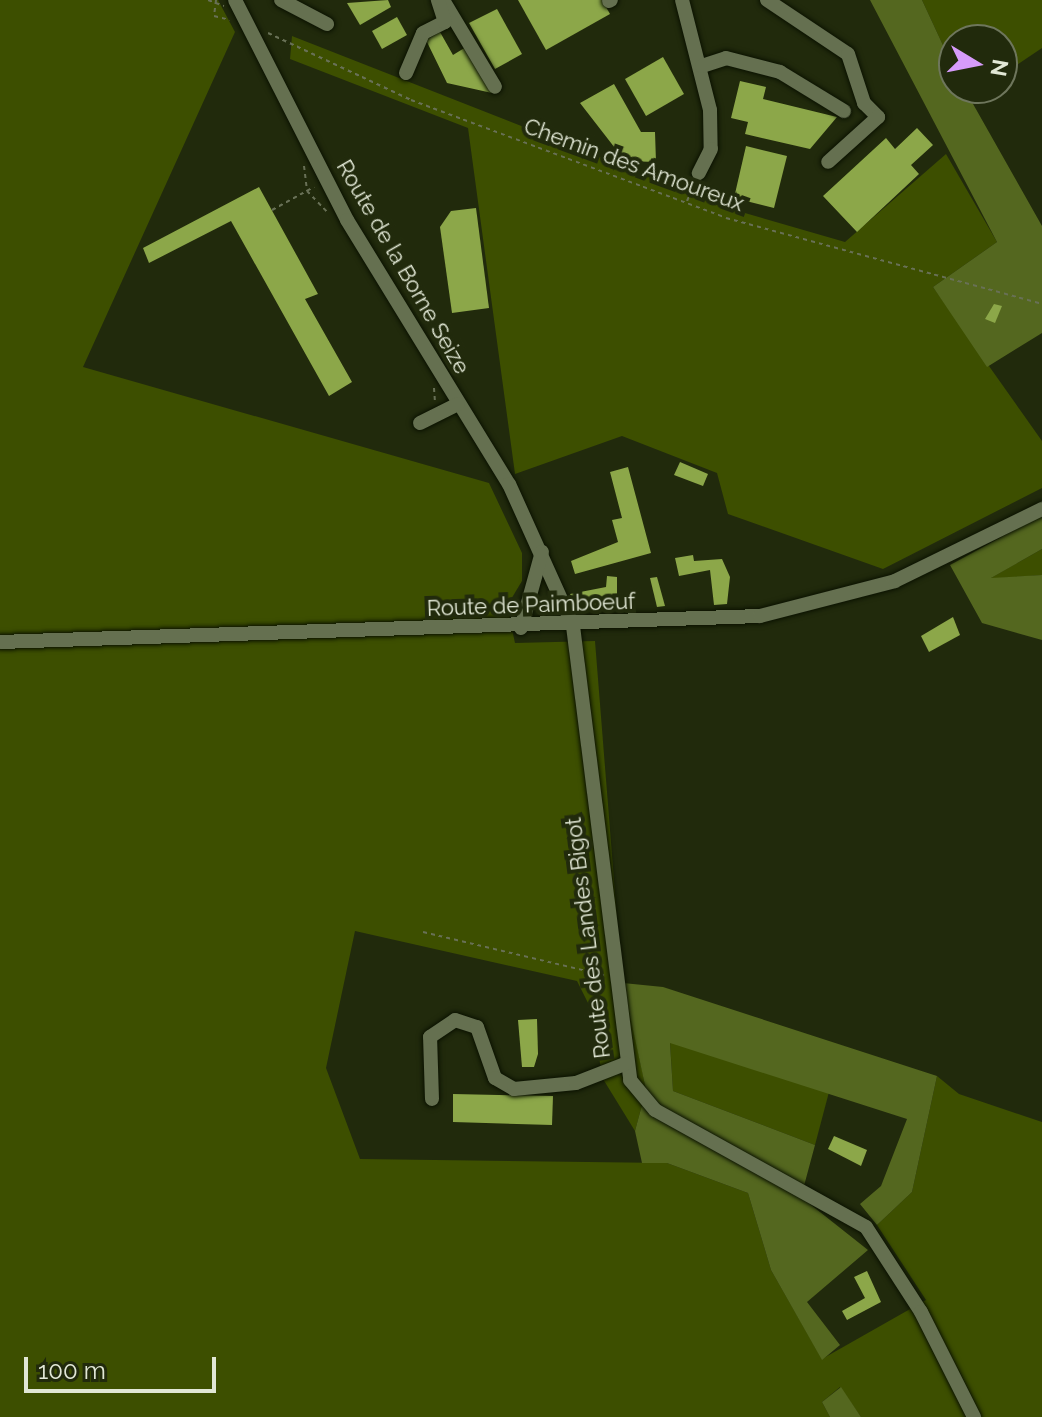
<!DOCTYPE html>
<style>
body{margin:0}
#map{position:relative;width:1042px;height:1417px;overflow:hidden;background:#212a0c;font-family:Raleway,sans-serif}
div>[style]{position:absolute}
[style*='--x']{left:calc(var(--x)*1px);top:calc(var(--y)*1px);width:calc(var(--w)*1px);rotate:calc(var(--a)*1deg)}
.green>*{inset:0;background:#3d4f00}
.forest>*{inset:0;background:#54671f}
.building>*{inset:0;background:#8ca749}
.path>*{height:2px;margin-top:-1px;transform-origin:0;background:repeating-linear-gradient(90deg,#687056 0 4px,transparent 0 8px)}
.roads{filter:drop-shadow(0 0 2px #0b1200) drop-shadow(0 0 2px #0b1200)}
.minor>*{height:14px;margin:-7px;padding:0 7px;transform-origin:7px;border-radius:7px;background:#657050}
span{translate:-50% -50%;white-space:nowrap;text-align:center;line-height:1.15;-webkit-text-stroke:8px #212a0c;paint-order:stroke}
.street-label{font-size:22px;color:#e1e7d5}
.north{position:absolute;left:938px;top:24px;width:80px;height:80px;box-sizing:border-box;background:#212a0c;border:2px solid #6e765c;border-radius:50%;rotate:100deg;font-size:22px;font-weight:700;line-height:32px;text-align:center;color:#e1e7d5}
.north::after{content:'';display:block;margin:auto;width:28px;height:36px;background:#d69bfa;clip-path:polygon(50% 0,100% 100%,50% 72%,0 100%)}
.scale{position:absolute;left:24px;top:1357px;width:192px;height:36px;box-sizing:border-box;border:4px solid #e1e7d5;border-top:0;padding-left:10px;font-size:24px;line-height:28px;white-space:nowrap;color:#e1e7d5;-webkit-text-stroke:6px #212a0c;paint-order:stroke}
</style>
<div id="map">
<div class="green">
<div style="clip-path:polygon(0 0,218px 0,235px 32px,83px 367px,489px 483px,522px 553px,522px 581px,507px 606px,515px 643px,595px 641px,621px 968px,646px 1090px,635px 1131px,603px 1079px,589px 1005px,577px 981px,355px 931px,326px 1068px,360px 1159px,667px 1163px,748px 1193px,771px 1270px,822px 1359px,926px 1300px,877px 1225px,912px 1192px,937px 1076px,959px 1094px,1042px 1122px,1042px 1417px,861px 1417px,840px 1387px,822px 1402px,830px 1417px,0 1417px)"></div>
<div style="clip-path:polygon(922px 0,1042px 0,1042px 48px,1002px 75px,1002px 40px,954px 40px,954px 69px)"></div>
<div style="clip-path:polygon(292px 36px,738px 211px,845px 242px,946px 154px,997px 242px,933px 287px,1042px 441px,1042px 488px,883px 569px,728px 514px,717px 473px,622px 436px,515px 474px,468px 128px,290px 59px)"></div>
<div style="clip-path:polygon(1042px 549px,1042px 575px,989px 579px)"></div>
<div style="clip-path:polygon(670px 1042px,829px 1092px,815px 1145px,673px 1091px)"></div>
</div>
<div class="forest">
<div style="clip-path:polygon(870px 0,922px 0,954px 69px,954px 88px,964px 88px,1042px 226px,1042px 333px,987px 367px,933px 287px,997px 242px)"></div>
<div style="clip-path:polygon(1042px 515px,1042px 549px,991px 578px,1042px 575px,1042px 640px,982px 623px,950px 565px)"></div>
<div style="clip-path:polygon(623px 983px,663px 987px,937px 1076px,912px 1192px,877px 1225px,860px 1204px,881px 1186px,907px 1119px,670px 1043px,673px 1091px,815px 1145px,801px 1197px,868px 1250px,807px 1302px,840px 1345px,822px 1360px,771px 1270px,748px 1193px,667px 1163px,642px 1163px,635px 1131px,646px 1090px)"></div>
<div style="clip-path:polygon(841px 1387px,861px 1417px,830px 1417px,822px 1402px)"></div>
</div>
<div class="building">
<div style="clip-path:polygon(388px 0,391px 7px,360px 25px,347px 3px)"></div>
<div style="clip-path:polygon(518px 0,602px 0,610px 14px,546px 50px)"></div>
<div style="clip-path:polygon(497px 9px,522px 54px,495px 69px,469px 23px)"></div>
<div style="clip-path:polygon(397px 17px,407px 35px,382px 49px,372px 31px)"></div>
<div style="clip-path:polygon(440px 32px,453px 55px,466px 47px,492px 93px,447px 83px,426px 40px)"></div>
<div style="clip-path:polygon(663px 57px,684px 94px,646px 116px,625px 79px)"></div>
<div style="clip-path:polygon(740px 81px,766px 87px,763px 99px,837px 117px,810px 149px,745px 134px,748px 122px,731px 118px)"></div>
<div style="clip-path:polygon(614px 84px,641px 132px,655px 132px,656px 162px,625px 161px,580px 103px)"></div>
<div style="clip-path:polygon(917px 128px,933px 145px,911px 165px,919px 174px,857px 232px,823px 196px,886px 138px,895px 149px)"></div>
<div style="clip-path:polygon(746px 146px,787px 156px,774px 208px,734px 198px)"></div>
<div style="clip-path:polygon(259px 187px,318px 294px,305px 299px,352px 382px,329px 396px,231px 221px,149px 263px,143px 248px)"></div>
<div style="clip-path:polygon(476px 208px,489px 308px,452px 313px,440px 227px,451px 211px)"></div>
<div style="clip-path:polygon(994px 304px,1002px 306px,995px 323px,985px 319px)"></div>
<div style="clip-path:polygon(680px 462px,708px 474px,703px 486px,674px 475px)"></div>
<div style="clip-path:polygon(628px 467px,651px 553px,575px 574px,571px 561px,618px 542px,612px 520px,622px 518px,610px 472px)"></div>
<div style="clip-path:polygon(693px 555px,694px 561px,722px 559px,730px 577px,727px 604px,714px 605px,710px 570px,679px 576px,675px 558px)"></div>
<div style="clip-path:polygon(607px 576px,617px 577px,617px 604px,575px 606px,570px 594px,606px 587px)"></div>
<div style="clip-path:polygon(657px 577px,665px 606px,657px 607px,650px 578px)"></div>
<div style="clip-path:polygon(953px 617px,960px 635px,929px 652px,921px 636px)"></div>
<div style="clip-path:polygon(537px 1019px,538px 1054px,534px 1067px,522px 1067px,518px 1020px)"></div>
<div style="clip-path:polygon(453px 1094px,553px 1096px,552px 1125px,453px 1122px)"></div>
<div style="clip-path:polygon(834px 1136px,867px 1150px,861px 1166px,828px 1149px)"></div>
<div style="clip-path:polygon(867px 1271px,881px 1302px,847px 1320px,842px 1311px,865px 1298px,854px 1277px)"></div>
</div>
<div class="path">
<div style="--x:208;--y:0;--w:17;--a:21"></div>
<div style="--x:216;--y:0;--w:16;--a:97"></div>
<div style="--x:214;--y:16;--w:16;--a:14"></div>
<div style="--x:268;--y:33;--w:158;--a:25.1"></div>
<div style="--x:411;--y:100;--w:336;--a:20.5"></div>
<div style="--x:726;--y:218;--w:327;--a:15.2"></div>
<div style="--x:304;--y:166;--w:25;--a:83"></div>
<div style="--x:307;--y:191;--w:30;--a:46"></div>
<div style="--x:687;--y:201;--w:17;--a:-66"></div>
<div style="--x:272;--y:210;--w:48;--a:-28.7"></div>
<div style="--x:434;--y:388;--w:13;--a:86"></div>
<div style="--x:423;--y:932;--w:186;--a:13.4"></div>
</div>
<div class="roads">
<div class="minor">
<div style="--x:235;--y:0;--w:247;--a:63"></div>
<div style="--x:347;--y:220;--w:310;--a:58.5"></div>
<div style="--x:509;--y:484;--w:156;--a:65.7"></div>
<div style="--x:573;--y:626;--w:458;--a:82.8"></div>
<div style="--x:630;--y:1080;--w:39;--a:50"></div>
<div style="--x:655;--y:1110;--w:241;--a:29"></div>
<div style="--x:866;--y:1227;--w:101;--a:57.1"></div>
<div style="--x:921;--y:1312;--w:118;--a:63.2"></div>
<div style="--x:281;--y:0;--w:52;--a:27.6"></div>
<div style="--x:443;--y:0;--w:101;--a:59.1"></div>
<div style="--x:682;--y:0;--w:114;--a:75.7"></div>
<div style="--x:710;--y:110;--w:39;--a:89"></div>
<div style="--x:711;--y:149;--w:27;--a:117"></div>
<div style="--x:767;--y:0;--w:97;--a:33.7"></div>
<div style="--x:848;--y:54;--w:52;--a:71.9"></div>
<div style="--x:864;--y:103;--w:20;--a:45"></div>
<div style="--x:878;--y:117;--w:67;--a:138"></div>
<div style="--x:609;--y:1;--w:2;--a:-27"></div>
<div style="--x:702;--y:66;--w:25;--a:-18"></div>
<div style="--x:726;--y:58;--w:56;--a:14.5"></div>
<div style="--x:780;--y:72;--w:75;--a:31.4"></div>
<div style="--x:406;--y:73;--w:43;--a:-67"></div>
<div style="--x:423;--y:33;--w:25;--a:-27"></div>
<div style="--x:445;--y:22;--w:23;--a:-108"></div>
<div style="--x:420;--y:423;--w:42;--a:-26.6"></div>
<div style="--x:521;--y:628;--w:79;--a:-74.6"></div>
<div style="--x:0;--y:642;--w:760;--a:-1.96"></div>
<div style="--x:760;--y:616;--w:139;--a:-14.5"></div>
<div style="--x:895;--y:581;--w:164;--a:-26.1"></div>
<div style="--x:432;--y:1099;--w:62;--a:-91.8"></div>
<div style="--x:430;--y:1037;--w:30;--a:-34"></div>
<div style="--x:455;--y:1020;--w:23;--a:18"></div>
<div style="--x:477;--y:1027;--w:54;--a:70.6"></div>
<div style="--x:495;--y:1078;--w:22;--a:30"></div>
<div style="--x:514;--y:1089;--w:62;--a:-5.5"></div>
<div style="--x:576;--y:1083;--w:53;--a:-21.2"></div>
</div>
</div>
<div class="street-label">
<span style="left:634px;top:165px;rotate:20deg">Chemin des Amoureux</span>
<span style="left:403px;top:267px;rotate:60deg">Route de la Borne Seize</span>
<span style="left:531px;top:605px;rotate:-2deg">Route de Paimboeuf</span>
<span style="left:588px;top:938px;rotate:-97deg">Route des Landes Bigot</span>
</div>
<div class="north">N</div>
<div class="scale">100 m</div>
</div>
